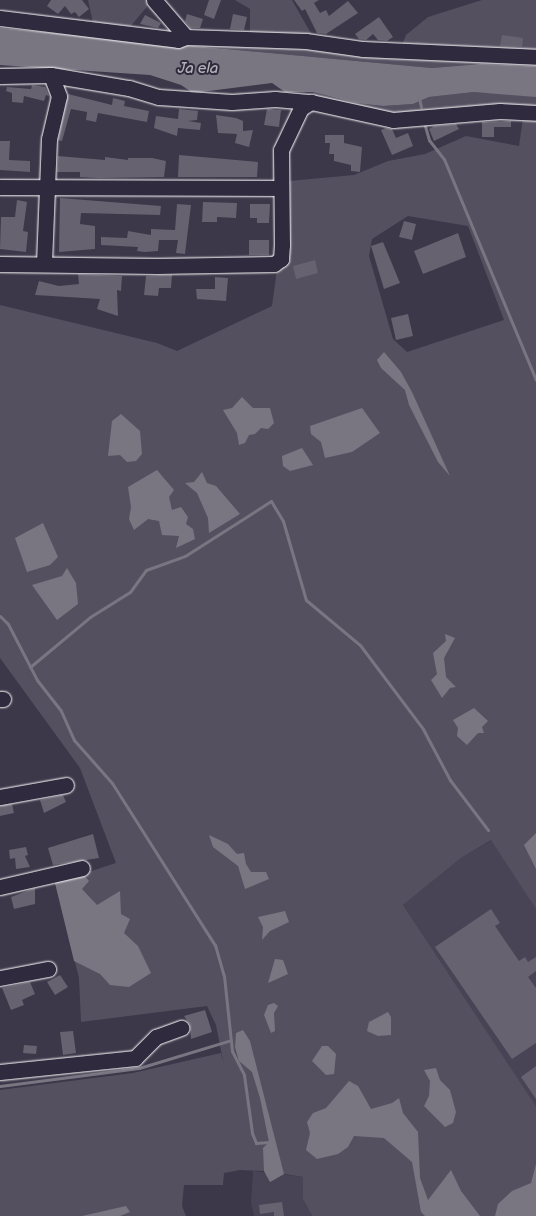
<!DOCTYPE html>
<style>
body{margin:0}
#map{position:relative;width:536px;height:1216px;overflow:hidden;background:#3c3749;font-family:"Balsamiq Sans",sans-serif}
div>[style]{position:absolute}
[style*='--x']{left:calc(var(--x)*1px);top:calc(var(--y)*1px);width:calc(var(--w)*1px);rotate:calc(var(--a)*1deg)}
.built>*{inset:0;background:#494455}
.green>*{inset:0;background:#555060}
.water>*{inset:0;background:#797682}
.stream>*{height:3px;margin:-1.5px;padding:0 1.5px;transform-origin:1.5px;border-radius:1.5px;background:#797682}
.building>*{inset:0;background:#666270}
.roads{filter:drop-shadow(0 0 1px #fff) drop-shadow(0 0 1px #fff)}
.minor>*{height:15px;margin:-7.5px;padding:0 7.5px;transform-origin:7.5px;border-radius:7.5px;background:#2f2a3d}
span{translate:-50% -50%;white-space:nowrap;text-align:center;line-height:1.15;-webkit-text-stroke:4px #2f2a3d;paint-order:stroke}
.water-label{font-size:15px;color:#b5b4ba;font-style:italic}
</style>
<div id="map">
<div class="built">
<div style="clip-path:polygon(492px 840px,536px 909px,536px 1106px,403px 905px,461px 858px)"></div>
<div style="clip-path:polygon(253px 1171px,303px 1177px,303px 1199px,312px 1216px,254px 1216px,251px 1203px)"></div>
</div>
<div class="green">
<div style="clip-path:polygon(88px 0,148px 0,150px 3px,130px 27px,93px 23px)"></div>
<div style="clip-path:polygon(235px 0,292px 0,313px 37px,250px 36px,250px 9px)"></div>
<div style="clip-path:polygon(482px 0,536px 0,536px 54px,402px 45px,406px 35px,428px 17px)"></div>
<div style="clip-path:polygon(191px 42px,536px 61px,536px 66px,480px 64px,432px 68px,184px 45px)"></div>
<div style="clip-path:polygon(313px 92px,356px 103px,383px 106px,413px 104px,429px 97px,474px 92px,514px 93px,536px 97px,536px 111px,390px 114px,320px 101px)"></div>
<div style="clip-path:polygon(evenodd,523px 118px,536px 119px,536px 909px,491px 840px,461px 858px,403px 905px,536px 1106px,536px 1216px,312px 1216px,303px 1199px,303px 1177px,285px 1174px,270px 1182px,264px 1171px,240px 1170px,224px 1173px,223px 1185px,184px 1185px,182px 1206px,186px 1216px,0 1216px,0 1090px,133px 1073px,221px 1053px,224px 1066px,216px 1025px,207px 1006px,81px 1022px,79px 978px,55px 883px,116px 863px,80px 768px,0 658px,0 305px,157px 343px,177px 351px,272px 306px,289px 181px,354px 175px,388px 161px,425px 154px,466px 136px,519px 146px,523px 118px,408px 216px,468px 226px,504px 320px,407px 352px,393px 339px,369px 256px,372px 239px,408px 216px)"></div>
</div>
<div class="water">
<div style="clip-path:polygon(0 28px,432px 68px,480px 64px,536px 66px,536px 97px,474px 92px,429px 97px,413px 104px,383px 106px,356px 103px,313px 92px,285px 92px,272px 83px,193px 93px,181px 85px,150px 75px,0 65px)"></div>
<div style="clip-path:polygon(384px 352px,401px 372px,412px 392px,450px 476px,438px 462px,409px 405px,405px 390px,381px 368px,377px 360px)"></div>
<div style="clip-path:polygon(242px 397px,253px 408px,270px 408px,274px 423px,268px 429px,261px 428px,255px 434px,249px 435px,245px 443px,239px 445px,237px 433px,223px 410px,232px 408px)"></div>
<div style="clip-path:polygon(362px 408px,380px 433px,352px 452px,325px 458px,321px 442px,311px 434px,310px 426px)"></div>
<div style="clip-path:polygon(121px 414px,140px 431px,142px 454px,136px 461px,127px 462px,120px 455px,108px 456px,112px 421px)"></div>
<div style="clip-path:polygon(302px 448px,313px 465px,290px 471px,283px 466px,282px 456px)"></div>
<div style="clip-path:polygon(157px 470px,174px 490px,169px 497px,172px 510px,181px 507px,188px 517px,186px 524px,193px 529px,195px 539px,176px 548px,179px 536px,162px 535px,159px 521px,148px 519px,134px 530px,129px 519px,131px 507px,128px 487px)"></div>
<div style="clip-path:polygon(202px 472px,207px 483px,216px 486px,240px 514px,209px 533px,208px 518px,197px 493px,185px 483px,194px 482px)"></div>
<div style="clip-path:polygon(43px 523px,58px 557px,50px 565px,27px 572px,15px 538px)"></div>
<div style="clip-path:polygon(67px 568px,76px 583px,78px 604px,57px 620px,32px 585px,62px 576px)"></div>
<div style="clip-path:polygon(445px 634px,455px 638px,444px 658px,446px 677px,456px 687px,450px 688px,442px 698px,431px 680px,437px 674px,433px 653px,446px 641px)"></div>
<div style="clip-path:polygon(474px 708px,488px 721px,482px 727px,484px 733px,478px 733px,467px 745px,457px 736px,458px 728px,453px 720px)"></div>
<div style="clip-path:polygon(536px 833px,536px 869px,524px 845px)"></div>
<div style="clip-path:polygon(209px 835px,228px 844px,237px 854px,244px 853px,246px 864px,251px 872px,266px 872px,269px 879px,245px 889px,238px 866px,213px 847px)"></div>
<div style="clip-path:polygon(83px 874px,89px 881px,82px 889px,97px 905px,120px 891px,121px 914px,130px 919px,124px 933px,138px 946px,151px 973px,129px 987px,110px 985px,100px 974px,74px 961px,55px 883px)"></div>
<div style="clip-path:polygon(285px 911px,289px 922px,270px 931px,262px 940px,263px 927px,258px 917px)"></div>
<div style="clip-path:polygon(275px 959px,283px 960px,288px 974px,268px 983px)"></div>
<div style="clip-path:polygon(274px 1003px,278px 1006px,274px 1013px,275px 1031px,271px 1033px,264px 1015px,268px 1005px)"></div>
<div style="clip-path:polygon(388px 1012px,391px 1017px,391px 1035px,378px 1036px,367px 1031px,369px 1022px)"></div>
<div style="clip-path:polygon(243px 1030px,250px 1041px,284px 1174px,270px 1182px,264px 1171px,263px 1148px,269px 1142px,260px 1098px,252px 1072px,239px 1061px,235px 1047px,236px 1033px)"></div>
<div style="clip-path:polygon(322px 1046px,328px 1046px,336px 1054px,334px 1074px,326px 1075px,312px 1061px)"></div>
<div style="clip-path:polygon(436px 1068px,440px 1080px,450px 1090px,456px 1112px,453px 1123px,445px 1127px,424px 1106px,429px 1096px,430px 1081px,424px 1070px)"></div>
<div style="clip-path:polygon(349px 1081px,358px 1086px,371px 1109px,392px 1103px,399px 1098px,403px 1113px,418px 1132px,420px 1178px,428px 1200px,451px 1170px,461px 1191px,480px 1216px,425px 1216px,421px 1212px,412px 1162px,384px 1138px,354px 1136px,348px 1147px,338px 1154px,317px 1159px,306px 1150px,310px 1133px,307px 1122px,313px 1113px,326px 1108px)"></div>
<div style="clip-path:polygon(536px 1164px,536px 1216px,495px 1216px,498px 1204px,512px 1191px,531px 1183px)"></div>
<div style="clip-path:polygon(126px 1206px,130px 1212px,120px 1216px,82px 1216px)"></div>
</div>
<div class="stream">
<div style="--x:419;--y:98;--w:9;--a:77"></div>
<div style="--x:425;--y:126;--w:15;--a:74"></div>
<div style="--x:429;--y:140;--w:24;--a:52"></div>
<div style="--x:444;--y:159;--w:239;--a:67.4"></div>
<div style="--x:0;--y:616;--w:11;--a:45"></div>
<div style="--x:8;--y:624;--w:63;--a:62.6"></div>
<div style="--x:37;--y:680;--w:39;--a:52"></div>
<div style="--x:61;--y:711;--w:32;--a:66"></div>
<div style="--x:74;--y:740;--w:57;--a:48.5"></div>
<div style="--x:112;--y:783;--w:192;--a:57.6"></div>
<div style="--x:215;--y:945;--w:32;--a:74"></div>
<div style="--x:224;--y:976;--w:75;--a:83.9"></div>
<div style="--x:232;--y:1051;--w:27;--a:63"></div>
<div style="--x:244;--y:1075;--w:59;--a:82.1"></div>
<div style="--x:252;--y:1133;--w:11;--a:68"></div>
<div style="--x:256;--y:1143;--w:13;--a:-4"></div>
<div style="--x:30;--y:667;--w:78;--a:-39.8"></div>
<div style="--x:90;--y:617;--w:47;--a:-32"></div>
<div style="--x:130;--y:592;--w:27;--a:-54"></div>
<div style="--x:146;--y:570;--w:41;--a:-19.7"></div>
<div style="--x:185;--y:556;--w:102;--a:-32.6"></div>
<div style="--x:271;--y:501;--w:23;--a:59"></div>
<div style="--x:283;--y:521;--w:82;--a:73.8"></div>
<div style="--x:306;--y:600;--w:70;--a:39.8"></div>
<div style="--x:360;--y:645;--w:105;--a:53.1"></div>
<div style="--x:423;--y:729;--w:58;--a:62.1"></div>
<div style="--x:450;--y:780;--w:63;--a:52.8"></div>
<div style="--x:0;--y:1086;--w:140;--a:-7.4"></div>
<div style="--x:139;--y:1068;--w:96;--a:-16.9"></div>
</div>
<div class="building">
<div style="clip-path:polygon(51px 0,82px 0,89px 9px,79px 17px,75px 12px,71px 14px,65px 6px,58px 14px,47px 6px)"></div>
<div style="clip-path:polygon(209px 0,221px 0,214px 19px,204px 15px)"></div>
<div style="clip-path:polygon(294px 0,319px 0,314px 3px,320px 13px,326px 10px,329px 16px,348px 1px,358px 13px,326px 34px,317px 33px,305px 9px,302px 11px)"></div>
<div style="clip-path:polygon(187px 14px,203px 19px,200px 28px,190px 28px,185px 21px)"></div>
<div style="clip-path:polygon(233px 14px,247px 17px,244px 30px,230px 29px)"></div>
<div style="clip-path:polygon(145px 15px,161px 23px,158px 28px,140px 24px)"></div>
<div style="clip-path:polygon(379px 17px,393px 37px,387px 41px,378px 40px,373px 34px,366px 40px,359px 39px,355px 34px)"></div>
<div style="clip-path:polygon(502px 35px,523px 38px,522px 47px,500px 46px)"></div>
<div style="clip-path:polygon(32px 85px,45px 87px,49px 96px,46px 95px,44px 101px,24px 96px,23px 103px,12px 102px,12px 93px,6px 91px,7px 87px,31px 89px)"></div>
<div style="clip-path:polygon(68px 94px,112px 105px,113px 98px,125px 101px,124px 106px,149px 111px,147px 122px,98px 113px,96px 122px,86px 120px,87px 112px,71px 109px,62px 141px,58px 140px)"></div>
<div style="clip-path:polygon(179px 109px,198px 111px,197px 120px,188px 121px,201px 123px,200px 130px,178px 128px,177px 136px,154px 128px,156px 116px,178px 119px)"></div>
<div style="clip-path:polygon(267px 109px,281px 110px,279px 127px,264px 125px)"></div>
<div style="clip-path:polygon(216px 115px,236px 118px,243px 121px,243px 131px,253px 130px,249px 147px,235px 143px,237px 134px,218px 133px)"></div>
<div style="clip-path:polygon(511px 121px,511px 127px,494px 127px,494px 137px,482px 137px,482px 122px)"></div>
<div style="clip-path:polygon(456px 124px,459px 129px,434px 141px,429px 129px,434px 126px)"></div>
<div style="clip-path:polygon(386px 128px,392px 129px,396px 138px,408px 133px,413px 146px,392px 155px,381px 130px)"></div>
<div style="clip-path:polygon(325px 135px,344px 135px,344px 143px,362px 147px,360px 172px,351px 171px,351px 165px,334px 161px,334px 154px,329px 154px,330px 143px,325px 143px)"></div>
<div style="clip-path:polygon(0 141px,10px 141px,9px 160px,30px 161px,30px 172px,0 170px)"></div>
<div style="clip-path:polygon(179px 155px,258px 162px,257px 177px,178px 177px)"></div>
<div style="clip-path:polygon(58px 156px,105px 160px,105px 157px,128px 160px,128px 158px,152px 158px,166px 161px,164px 177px,98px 178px,80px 177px,80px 172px,57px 172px)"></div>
<div style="clip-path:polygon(60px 198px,161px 206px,160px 215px,81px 213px,80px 224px,95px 226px,95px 249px,59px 252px)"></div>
<div style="clip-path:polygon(17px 200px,27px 202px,23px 231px,28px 232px,26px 252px,0 249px,1px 217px,15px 217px)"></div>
<div style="clip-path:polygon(203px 202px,237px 203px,236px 218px,217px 217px,217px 222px,202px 222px)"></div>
<div style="clip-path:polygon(177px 204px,191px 205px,185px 254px,176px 253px,178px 240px,159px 240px,158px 251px,145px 252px,137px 251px,138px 247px,101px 245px,101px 237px,127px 238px,128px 231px,151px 235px,151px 229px,175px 230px)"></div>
<div style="clip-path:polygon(250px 204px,270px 204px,269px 223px,257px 223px,257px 218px,250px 218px)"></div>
<div style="clip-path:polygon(404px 221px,416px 224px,412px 240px,399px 237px)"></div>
<div style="clip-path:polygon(458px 233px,466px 257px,423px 274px,414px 251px)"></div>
<div style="clip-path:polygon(249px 240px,269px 240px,269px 255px,249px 255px)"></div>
<div style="clip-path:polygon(383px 242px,400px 283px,384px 289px,371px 246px)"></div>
<div style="clip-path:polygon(315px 260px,318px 273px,296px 279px,293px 266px)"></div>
<div style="clip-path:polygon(78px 274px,122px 276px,121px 291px,117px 290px,118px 316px,97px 309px,100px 299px,35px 295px,39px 281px,59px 286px,79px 284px)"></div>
<div style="clip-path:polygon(163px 275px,172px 275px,171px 288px,159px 288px,158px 296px,144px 295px,146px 276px)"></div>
<div style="clip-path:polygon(215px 277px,228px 278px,226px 301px,197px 299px,196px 289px,215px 289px)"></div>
<div style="clip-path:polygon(408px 314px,413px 336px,396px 340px,391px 318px)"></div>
<div style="clip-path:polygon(63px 795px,66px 802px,44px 813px,40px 800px)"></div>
<div style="clip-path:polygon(12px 804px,14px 813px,0 816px,0 806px)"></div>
<div style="clip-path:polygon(93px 834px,99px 858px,53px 865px,48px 848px)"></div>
<div style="clip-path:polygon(26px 847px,28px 855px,25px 856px,30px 867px,16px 869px,15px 858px,10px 859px,9px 850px)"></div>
<div style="clip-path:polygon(35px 888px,35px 904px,14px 909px,11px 897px)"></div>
<div style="clip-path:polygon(491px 909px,500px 923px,495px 926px,519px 961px,525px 957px,528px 962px,536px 957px,536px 971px,528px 977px,536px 988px,536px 1043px,512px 1059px,435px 947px)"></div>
<div style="clip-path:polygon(60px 975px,68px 987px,55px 995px,47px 982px)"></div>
<div style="clip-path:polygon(30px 982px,35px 994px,22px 1000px,24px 1005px,11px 1010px,2px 988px)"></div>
<div style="clip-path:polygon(205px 1010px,212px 1032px,191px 1039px,190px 1025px,184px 1016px)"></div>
<div style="clip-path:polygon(73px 1031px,76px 1053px,63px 1055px,60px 1032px)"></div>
<div style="clip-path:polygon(24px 1045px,37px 1046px,36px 1054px,23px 1053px)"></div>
<div style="clip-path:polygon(536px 1066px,536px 1099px,521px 1077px)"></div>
<div style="clip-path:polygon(282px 1202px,284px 1216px,274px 1216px,274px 1212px,260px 1214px,259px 1205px)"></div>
</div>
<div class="roads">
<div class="minor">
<div style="--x:154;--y:0;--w:49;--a:49.1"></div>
<div style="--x:0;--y:18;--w:179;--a:7"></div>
<div style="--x:178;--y:40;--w:9;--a:-21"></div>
<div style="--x:186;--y:37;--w:120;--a:1.9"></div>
<div style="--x:306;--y:41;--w:58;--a:8"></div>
<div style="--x:363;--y:49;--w:173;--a:2.6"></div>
<div style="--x:0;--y:76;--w:51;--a:-1.1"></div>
<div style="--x:51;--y:75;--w:79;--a:9.5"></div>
<div style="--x:129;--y:88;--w:31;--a:17"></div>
<div style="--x:159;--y:97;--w:73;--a:3.9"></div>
<div style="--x:232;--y:102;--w:43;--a:-4"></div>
<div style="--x:275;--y:99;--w:36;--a:5"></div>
<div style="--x:311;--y:102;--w:84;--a:12.4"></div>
<div style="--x:393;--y:120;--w:107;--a:-4.8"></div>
<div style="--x:500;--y:111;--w:36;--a:3"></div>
<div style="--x:0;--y:187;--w:281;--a:0.2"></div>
<div style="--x:44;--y:263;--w:124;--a:-87.7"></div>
<div style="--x:49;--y:139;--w:44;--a:-76.9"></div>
<div style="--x:59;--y:96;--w:22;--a:-111"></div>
<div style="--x:0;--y:264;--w:157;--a:0.7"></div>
<div style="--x:157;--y:266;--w:117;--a:-1"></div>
<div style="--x:274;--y:264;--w:9;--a:-36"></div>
<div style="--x:281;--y:259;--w:14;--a:-86"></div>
<div style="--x:282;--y:245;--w:95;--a:-90.6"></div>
<div style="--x:281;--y:150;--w:47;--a:-64.5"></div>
<div style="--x:301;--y:108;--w:12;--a:-31"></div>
<div style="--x:0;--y:699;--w:3;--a:0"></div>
<div style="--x:0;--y:797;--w:67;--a:-10.3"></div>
<div style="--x:0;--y:887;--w:84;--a:-13"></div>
<div style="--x:0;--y:978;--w:49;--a:-10.6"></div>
<div style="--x:0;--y:1072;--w:136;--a:-5.9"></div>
<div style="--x:135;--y:1058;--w:30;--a:-45"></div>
<div style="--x:156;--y:1037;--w:27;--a:-20"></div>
</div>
</div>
<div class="water-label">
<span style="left:198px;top:69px">Ja ela</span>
</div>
</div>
